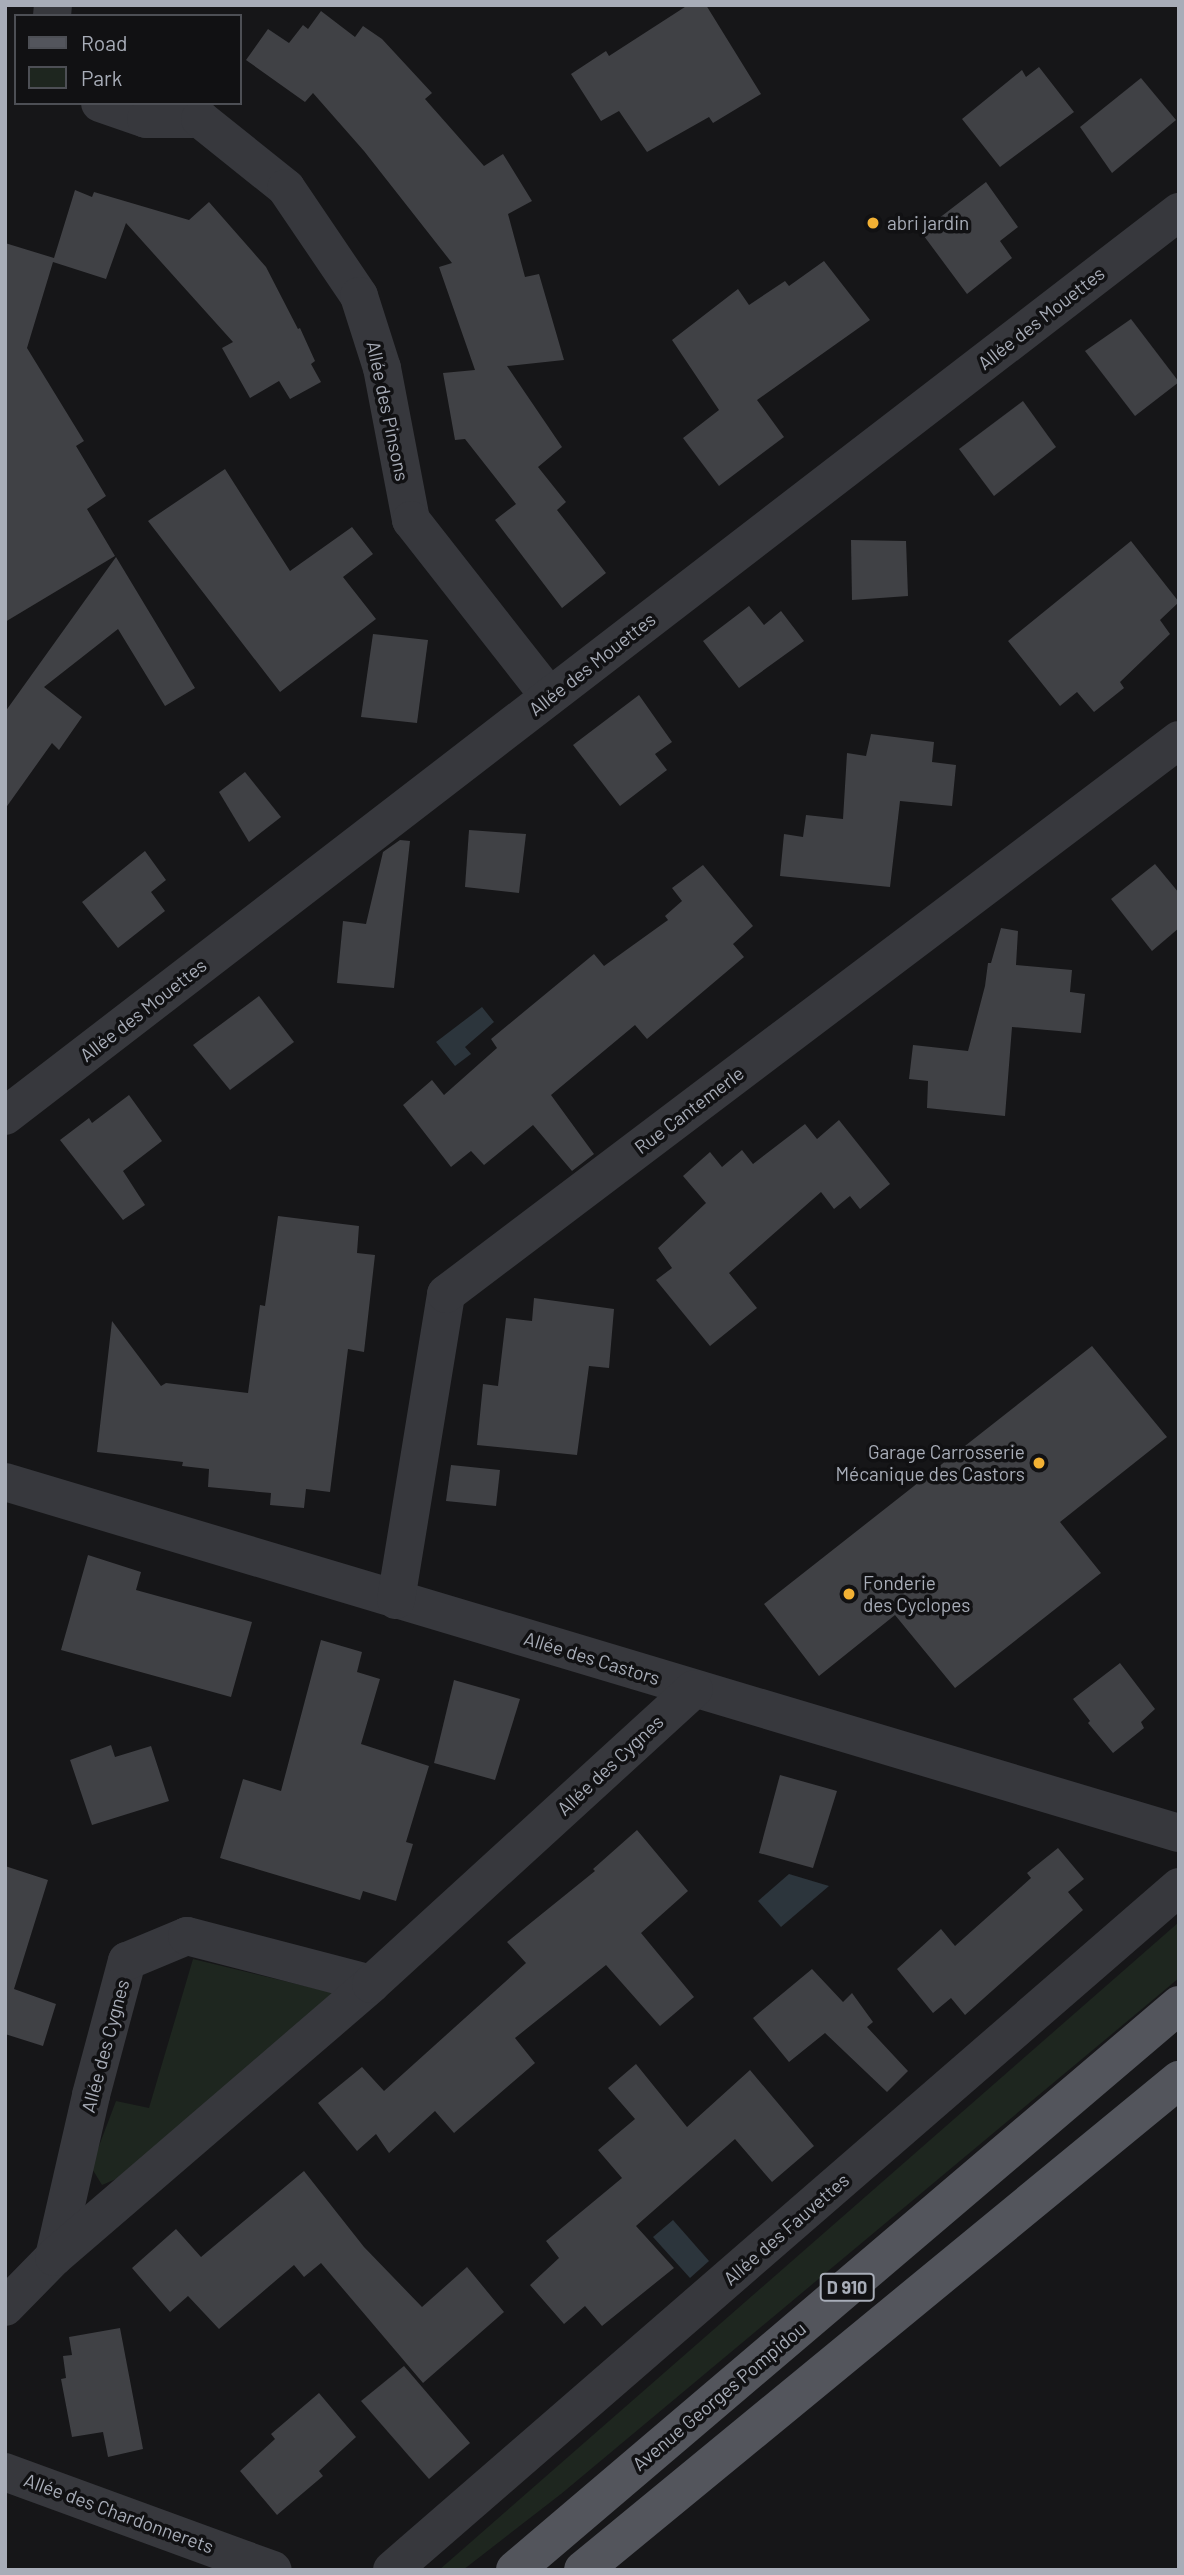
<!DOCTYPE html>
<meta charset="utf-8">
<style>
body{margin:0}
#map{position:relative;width:1184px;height:2575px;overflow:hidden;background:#161618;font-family:Barlow,sans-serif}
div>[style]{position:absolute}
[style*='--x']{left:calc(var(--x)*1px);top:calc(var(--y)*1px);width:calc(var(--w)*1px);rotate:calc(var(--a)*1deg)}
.green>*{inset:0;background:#1e261f}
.water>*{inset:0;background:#2c353c}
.building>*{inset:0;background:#404145}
.minor>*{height:38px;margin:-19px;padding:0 19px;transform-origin:19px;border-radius:19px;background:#37383d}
.primary>*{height:38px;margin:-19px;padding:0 19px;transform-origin:19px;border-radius:19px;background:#53555c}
.dots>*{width:19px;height:19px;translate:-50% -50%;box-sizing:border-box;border:4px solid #111113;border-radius:50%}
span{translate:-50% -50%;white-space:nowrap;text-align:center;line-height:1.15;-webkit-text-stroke:7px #111113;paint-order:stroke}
.shield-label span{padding:2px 5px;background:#111113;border:2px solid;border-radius:5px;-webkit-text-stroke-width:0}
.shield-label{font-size:18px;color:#a8adb8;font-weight:700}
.poi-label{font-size:19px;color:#a8adb8}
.left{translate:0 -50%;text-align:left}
.right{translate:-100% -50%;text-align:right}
.street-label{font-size:19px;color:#a8adb8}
.frame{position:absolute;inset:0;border:7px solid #a8adb8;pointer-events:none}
.legend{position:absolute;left:14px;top:14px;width:228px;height:91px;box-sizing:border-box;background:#111113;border:2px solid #4d4f55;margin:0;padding:9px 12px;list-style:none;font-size:21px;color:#a8adb8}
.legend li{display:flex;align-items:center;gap:14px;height:35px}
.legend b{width:35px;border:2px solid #4d4f55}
</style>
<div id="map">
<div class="green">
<div style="clip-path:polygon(1179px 1922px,1179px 1978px,561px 2494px,463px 2570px,439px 2570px)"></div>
<div style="clip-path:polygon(193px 1959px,334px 1993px,123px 2176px,102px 2185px,91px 2167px,116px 2101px,149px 2108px)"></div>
</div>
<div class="water">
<div style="clip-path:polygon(482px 1007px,494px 1022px,465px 1047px,471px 1054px,455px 1066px,436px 1042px)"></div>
<div style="clip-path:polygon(789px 1874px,829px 1886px,781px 1927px,758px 1901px)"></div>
<div style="clip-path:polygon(673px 2220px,709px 2261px,690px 2278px,653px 2237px)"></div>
</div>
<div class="building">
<div style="clip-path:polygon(688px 5px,706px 5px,761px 94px,713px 123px,709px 117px,647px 152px,619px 111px,601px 121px,571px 74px,606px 51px,609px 56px)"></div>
<div style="clip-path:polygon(321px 11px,355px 37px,363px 26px,382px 39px,432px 93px,425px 99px,484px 166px,503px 154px,532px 201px,508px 214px,525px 277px,539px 274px,564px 360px,507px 366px,562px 447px,538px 467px,566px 502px,557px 510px,606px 573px,562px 608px,495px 520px,516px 504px,465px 439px,455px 440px,443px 373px,475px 370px,439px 267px,452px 263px,364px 151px,313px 93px,305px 102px,246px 60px,268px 29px,289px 43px,303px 25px,308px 29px)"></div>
<div style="clip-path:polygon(1039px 67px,1074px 112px,1000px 167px,962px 119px,1022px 70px,1026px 77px)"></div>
<div style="clip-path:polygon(1141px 78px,1176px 120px,1112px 173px,1080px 127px)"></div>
<div style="clip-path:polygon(986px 182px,1018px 227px,1000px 241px,1012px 258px,967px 294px,921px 232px)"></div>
<div style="clip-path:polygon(75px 190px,92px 197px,94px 192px,189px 220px,209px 202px,266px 267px,298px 329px,300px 328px,315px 361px,311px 364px,321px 382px,290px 399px,279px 381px,250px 398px,222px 348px,233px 342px,126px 223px,106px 279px,53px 262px,27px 348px,84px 441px,76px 446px,106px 496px,87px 509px,115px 556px,5px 622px,5px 243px,54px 258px)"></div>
<div style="clip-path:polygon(824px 261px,870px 320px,757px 400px,784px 437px,719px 486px,683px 438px,719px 410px,672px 340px,738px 289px,749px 305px,785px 281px,789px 286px)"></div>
<div style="clip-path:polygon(1131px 319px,1179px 382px,1135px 416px,1085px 351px)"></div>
<div style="clip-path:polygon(1023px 401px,1056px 447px,994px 496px,959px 449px)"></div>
<div style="clip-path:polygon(225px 469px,290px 571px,352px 527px,373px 554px,343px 577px,376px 619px,280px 692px,148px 521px)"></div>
<div style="clip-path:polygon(851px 540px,906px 541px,908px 596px,852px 600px)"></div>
<div style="clip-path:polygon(1131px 541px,1179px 602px,1160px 620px,1170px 634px,1120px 682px,1124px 688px,1094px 712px,1077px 692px,1060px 706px,1008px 641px)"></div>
<div style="clip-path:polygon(116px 557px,195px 688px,165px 706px,118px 629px,44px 687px,82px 717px,59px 750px,52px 743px,5px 809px,5px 712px)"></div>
<div style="clip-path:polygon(749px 606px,764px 625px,781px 611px,804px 641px,739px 688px,703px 641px)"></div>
<div style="clip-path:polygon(373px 634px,428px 640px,417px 723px,361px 717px)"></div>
<div style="clip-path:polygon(639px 695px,672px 742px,655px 754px,667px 770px,620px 806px,573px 745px)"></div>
<div style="clip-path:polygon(871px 734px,934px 742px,932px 762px,956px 765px,952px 806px,900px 801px,890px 887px,780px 876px,784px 834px,803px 837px,806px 815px,843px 819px,847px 753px,866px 756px)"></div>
<div style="clip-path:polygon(245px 772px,281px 817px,249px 842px,219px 792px)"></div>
<div style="clip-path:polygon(469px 830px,526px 834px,519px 893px,465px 887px)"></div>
<div style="clip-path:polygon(400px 840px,410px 841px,394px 988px,337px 983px,343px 921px,366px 924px,383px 852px)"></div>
<div style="clip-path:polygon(145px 851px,166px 880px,151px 892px,165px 911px,118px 948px,82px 902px)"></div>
<div style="clip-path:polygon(1155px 864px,1179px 893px,1179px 928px,1152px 951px,1111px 899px)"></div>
<div style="clip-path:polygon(703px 865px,753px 926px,733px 944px,744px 957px,647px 1039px,635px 1025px,551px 1095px,594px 1154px,572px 1171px,533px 1125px,484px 1165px,471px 1151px,451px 1167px,403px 1105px,432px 1080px,444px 1095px,497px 1048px,491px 1039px,594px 954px,604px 966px,668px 920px,665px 916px,682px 901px,672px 888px)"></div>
<div style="clip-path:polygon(1001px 928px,1018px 931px,1016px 965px,1072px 970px,1070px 992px,1085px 994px,1081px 1033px,1012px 1027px,1005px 1116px,927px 1108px,928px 1081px,909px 1079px,913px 1045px,968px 1051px,985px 986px,988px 963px,991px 963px)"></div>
<div style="clip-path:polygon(259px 996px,294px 1042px,230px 1090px,193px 1045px)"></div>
<div style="clip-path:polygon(129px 1095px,162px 1141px,123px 1171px,145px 1205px,123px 1220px,60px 1140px,89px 1118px,92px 1123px)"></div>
<div style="clip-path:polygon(839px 1120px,890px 1184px,860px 1209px,850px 1196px,834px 1209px,821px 1192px,729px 1273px,757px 1308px,710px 1346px,656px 1280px,672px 1268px,658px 1248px,706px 1203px,683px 1176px,710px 1152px,722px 1167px,742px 1150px,753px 1164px,805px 1124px,817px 1139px)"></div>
<div style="clip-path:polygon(278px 1216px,359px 1226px,357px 1253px,375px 1255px,364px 1352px,348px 1349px,330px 1492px,306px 1489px,304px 1508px,270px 1505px,271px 1493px,208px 1487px,209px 1469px,182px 1466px,183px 1462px,97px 1452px,112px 1321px,161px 1386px,166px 1383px,248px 1393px,260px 1305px,265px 1306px)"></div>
<div style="clip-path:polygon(534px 1298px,614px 1309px,609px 1368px,589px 1366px,577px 1455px,477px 1445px,483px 1384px,498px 1386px,506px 1318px,532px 1321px)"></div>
<div style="clip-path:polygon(1092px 1346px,1167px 1437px,1060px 1522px,1101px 1573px,955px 1688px,895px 1615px,819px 1676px,764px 1604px)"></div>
<div style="clip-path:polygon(451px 1465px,500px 1470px,496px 1506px,446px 1501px)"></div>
<div style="clip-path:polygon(88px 1555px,141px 1572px,136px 1590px,252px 1622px,231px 1697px,61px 1650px)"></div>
<div style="clip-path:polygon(321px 1640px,362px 1652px,357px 1672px,380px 1679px,361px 1744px,429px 1766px,406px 1842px,413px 1844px,396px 1901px,363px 1891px,360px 1900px,220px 1858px,243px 1779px,281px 1791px)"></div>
<div style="clip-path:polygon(1120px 1663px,1155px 1709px,1141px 1722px,1144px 1728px,1113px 1753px,1088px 1723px,1090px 1721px,1073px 1699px)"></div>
<div style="clip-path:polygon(454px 1680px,520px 1699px,495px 1780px,434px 1763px)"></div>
<div style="clip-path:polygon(111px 1745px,115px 1757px,151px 1746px,169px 1801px,92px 1825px,70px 1760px)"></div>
<div style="clip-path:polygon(780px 1775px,837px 1791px,813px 1868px,759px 1853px)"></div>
<div style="clip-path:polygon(637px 1830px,688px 1891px,641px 1933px,694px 1997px,660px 2026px,606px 1965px,515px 2038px,535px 2063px,454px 2133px,435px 2111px,389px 2153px,376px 2134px,357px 2151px,318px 2103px,362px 2067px,384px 2091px,526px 1963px,507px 1942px,595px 1871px,593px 1869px)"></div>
<div style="clip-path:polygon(1058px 1848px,1084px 1879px,1068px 1892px,1083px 1910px,965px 2015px,951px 1998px,933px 2013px,897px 1969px,941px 1929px,955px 1946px,1031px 1878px,1027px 1873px)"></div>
<div style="clip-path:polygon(5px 1866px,48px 1880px,14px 1989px,56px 2004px,43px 2046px,5px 2034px)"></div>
<div style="clip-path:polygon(812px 1969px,843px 2002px,852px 1993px,873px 2022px,867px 2027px,908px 2071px,887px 2092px,825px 2033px,789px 2062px,753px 2018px)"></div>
<div style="clip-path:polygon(636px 2064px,687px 2127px,750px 2070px,814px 2146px,772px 2182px,735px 2139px,636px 2226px,674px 2268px,602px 2326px,585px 2306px,564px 2324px,530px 2285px,559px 2258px,546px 2241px,622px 2178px,598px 2150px,635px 2119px,608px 2088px)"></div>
<div style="clip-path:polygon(304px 2171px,364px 2247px,422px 2307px,467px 2267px,504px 2312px,423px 2383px,321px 2263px,304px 2277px,294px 2265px,219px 2329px,188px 2296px,170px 2312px,132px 2268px,176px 2229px,201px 2257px)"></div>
<div style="clip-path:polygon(120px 2328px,143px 2449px,108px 2457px,103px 2432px,72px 2437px,61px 2379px,66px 2378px,63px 2356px,72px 2355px,69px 2337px)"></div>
<div style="clip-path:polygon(404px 2366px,470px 2443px,429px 2479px,361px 2401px)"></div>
<div style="clip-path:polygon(319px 2393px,356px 2437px,319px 2471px,323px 2476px,277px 2515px,240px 2471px,275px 2439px,271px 2434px)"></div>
</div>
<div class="minor">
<div style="--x:52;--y:16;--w:11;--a:-85"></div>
<div style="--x:100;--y:103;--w:49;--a:19.2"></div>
<div style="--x:146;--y:119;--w:54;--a:0"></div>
<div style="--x:200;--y:119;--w:110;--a:38.7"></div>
<div style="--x:286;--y:188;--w:130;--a:55.9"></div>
<div style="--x:359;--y:296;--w:76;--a:72.3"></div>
<div style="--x:382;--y:368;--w:155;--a:79.2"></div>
<div style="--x:411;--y:520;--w:224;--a:51.9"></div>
<div style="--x:5;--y:1116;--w:1482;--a:-37.6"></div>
<div style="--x:5;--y:1482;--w:1225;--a:16.65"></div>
<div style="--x:396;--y:1600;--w:310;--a:-80.7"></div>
<div style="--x:446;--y:1294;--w:919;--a:-37.08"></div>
<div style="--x:54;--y:2257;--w:166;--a:-77.1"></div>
<div style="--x:91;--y:2095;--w:139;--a:-75"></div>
<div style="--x:127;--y:1961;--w:65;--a:-22.6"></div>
<div style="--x:187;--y:1936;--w:190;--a:14.6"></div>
<div style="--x:5;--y:2307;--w:70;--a:-45.6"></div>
<div style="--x:54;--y:2257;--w:418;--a:-40.7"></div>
<div style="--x:371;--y:1984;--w:437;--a:-42.4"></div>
<div style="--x:5;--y:2472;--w:285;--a:20.1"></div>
<div style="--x:392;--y:2570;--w:1042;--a:-40.95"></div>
</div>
<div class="primary">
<div style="--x:515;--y:2570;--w:872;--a:-40.39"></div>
<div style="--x:583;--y:2570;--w:772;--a:-39.43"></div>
</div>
<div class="dots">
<div style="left:873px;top:223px;background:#f2b134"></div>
<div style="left:1039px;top:1463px;background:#f2b134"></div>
<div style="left:849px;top:1594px;background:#f2b134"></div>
</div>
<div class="shield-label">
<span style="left:847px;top:2287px">D 910</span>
</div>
<div class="poi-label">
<span class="left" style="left:887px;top:223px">abri jardin</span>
<span class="right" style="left:1025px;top:1463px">Garage Carrosserie<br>Mécanique des Castors</span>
<span class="left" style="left:863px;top:1594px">Fonderie<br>des Cyclopes</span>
</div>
<div class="street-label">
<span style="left:1041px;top:318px;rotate:-38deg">Allée des Mouettes</span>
<span style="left:388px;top:411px;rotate:78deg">Allée des Pinsons</span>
<span style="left:592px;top:664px;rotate:-38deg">Allée des Mouettes</span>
<span style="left:143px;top:1010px;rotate:-38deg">Allée des Mouettes</span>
<span style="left:689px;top:1110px;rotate:-37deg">Rue Cantemerle</span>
<span style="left:592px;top:1658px;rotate:17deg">Allée des Castors</span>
<span style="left:610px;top:1765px;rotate:-43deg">Allée des Cygnes</span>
<span style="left:105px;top:2046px;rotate:-75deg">Allée des Cygnes</span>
<span style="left:786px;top:2229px;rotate:-41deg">Allée des Fauvettes</span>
<span style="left:719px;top:2396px;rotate:-40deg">Avenue Georges Pompidou</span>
<span style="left:119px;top:2513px;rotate:20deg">Allée des Chardonnerets</span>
</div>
<div class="frame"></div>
<ul class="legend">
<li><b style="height:9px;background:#53555c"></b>Road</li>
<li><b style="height:19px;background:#1e261f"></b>Park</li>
</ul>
</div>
